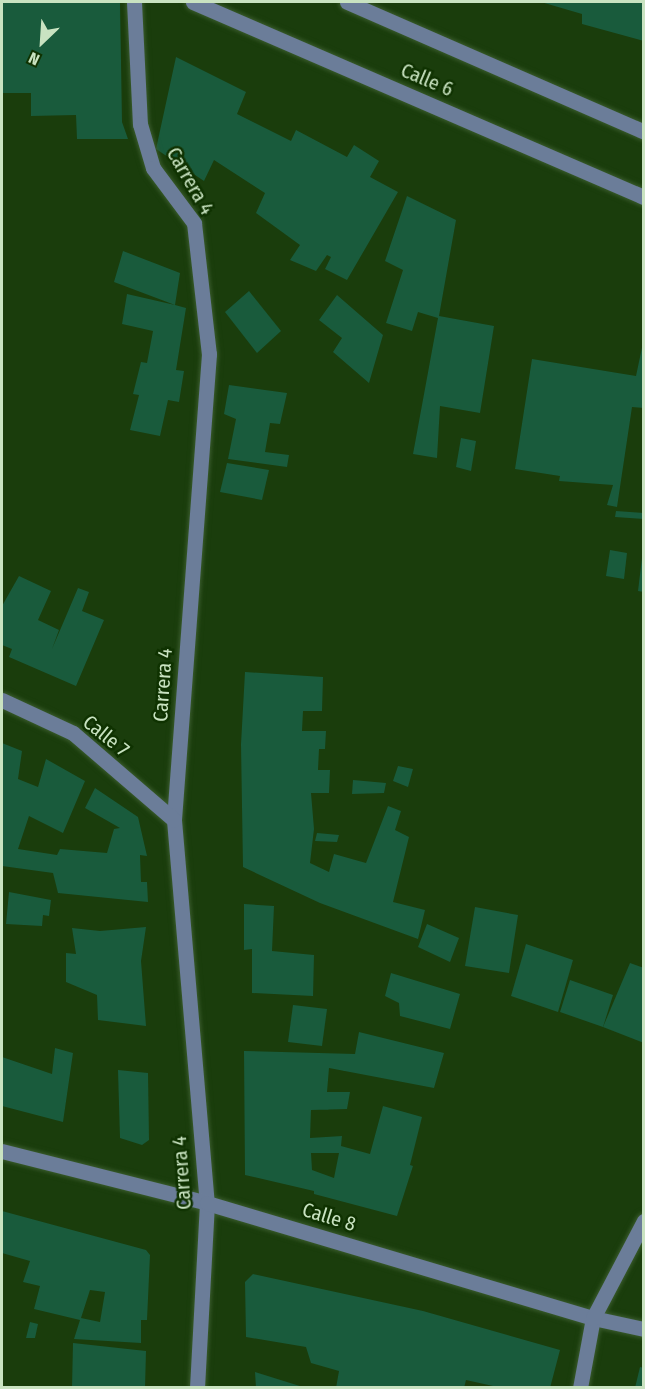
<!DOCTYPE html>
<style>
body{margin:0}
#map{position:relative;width:645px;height:1389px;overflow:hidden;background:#1a3d0c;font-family:"Fira Sans Condensed",sans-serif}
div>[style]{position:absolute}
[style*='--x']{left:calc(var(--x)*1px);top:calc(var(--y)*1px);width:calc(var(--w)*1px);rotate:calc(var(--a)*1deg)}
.building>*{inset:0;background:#195b3c}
.roads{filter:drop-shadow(0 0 2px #3a5b2d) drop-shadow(0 0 2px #3a5b2d)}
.minor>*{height:15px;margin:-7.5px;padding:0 7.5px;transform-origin:7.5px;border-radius:7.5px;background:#6b7d99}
span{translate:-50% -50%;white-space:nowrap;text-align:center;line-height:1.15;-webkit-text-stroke:5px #0f3201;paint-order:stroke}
.street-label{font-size:20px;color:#c9e3c1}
.frame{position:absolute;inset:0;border:3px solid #c9e3c1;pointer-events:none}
.north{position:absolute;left:12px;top:12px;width:60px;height:60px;-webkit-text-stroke:4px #0f3201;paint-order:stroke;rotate:205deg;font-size:16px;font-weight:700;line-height:24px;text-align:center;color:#c9e3c1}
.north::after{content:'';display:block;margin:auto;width:21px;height:27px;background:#c9e3c1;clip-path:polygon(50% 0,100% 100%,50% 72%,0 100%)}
</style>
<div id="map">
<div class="building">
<div style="clip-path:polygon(2px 2px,120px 2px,122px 122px,128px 139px,77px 139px,76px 115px,31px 116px,31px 93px,2px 93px)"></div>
<div style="clip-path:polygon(541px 2px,644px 2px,644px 41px,582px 24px,582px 14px)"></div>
<div style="clip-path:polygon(176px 57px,246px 92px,237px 114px,291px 141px,296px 130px,347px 157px,354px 145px,379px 161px,370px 177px,398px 192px,347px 280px,325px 269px,331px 257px,327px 255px,316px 271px,290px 260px,300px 245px,256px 213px,265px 193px,214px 160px,204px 181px,156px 149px)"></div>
<div style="clip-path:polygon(407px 196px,456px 220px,439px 316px,494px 326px,480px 413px,440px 406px,437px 458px,413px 454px,438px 318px,418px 312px,412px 331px,386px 323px,403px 270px,385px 261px)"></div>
<div style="clip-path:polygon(123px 251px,180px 273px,175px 305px,186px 308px,176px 370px,184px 371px,179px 402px,168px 400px,160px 436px,130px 430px,139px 395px,133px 394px,141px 362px,147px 363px,153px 331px,122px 324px,127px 294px,175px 305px,114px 282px)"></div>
<div style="clip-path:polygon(249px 291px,281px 331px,257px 353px,225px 312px)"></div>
<div style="clip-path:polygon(337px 295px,383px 335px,369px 383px,333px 352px,342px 338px,319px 320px)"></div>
<div style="clip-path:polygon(644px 338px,644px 408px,632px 407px,617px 507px,607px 505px,613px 485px,559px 481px,560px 476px,515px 469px,532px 359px,636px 376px)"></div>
<div style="clip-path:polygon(229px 385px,287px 393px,280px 424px,270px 423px,265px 452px,289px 455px,287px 467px,228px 459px,236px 419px,224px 414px)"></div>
<div style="clip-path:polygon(461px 438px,476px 441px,471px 471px,456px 467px)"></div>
<div style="clip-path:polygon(227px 463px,269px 470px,262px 500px,220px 492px)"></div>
<div style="clip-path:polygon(616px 511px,644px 513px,644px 519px,615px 517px)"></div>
<div style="clip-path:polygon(610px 550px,627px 553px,624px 579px,606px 576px)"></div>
<div style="clip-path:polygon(642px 558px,644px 558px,644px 592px,638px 591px)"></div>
<div style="clip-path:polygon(19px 576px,51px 591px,38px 620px,59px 630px,52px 649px,78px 588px,89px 592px,82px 611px,104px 620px,76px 686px,9px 657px,12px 649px,2px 645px,2px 606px)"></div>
<div style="clip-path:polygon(245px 672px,323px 677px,322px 711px,303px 711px,302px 731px,326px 731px,325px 749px,319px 749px,318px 770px,330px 770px,329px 793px,311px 793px,314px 829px,310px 863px,329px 872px,334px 854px,366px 863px,388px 806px,401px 811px,395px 830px,409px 837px,393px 902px,425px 910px,418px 939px,320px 903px,243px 867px,241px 744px)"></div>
<div style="clip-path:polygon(2px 743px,22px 751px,18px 779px,38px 787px,46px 759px,85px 781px,63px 833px,29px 816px,18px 849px,57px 855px,60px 849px,107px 853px,114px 829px,120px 828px,85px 808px,95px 788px,138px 817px,147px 856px,140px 855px,141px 882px,147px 882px,148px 902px,58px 893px,53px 873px,2px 866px)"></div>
<div style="clip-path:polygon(398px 766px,413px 769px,408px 787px,393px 781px)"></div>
<div style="clip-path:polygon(353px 780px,386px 783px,384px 793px,352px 794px)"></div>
<div style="clip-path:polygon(317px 833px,339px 835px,337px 842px,315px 841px)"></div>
<div style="clip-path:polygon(9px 892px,51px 900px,49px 916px,43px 915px,42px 926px,6px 924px)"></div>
<div style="clip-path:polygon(244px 904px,274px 906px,272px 951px,314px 955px,313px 996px,252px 993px,252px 949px,244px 950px)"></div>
<div style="clip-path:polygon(475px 907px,518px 915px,509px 973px,465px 966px)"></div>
<div style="clip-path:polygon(427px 924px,459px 938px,450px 962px,418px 947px)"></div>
<div style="clip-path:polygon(146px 927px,141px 961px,146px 1026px,98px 1020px,97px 995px,66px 982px,66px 953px,76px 954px,72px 928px,100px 931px)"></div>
<div style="clip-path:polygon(526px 944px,573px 960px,558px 1012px,511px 996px)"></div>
<div style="clip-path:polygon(630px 963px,644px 968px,644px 1043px,603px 1027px)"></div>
<div style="clip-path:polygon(391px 973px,460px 994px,450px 1029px,400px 1016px,399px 1003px,385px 996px)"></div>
<div style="clip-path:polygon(570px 980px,613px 995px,603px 1027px,560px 1012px)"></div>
<div style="clip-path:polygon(293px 1005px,327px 1009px,322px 1046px,288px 1042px)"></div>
<div style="clip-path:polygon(evenodd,359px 1032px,444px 1053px,434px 1088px,329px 1068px,327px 1092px,350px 1092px,347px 1109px,311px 1110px,310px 1138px,342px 1136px,341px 1146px,370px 1154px,383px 1106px,422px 1117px,410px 1165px,413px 1166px,397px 1216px,314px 1194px,314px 1191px,245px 1175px,244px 1051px,355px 1054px,359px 1032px,311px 1153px,339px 1153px,334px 1178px,312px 1170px,311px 1153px)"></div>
<div style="clip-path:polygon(55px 1048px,73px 1053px,63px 1122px,2px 1106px,2px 1057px,52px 1074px)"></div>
<div style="clip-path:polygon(118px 1070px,148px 1073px,149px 1140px,142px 1145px,120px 1138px)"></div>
<div style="clip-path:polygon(evenodd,2px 1211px,146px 1250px,150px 1255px,147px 1320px,141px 1320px,141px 1343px,74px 1339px,80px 1320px,34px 1309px,40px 1286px,23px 1282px,30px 1261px,2px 1253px,2px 1211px,90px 1290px,105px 1292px,100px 1322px,81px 1318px,90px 1290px)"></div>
<div style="clip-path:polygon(253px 1274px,423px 1311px,560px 1350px,550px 1388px,502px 1388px,466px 1380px,464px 1388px,336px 1388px,339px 1371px,311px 1363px,306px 1347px,246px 1337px,245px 1282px)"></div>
<div style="clip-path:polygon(30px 1322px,38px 1324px,35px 1338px,26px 1338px)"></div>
<div style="clip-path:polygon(73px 1343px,146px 1351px,145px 1388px,72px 1388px)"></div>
<div style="clip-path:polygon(640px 1367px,644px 1368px,644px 1388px,635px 1388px)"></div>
<div style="clip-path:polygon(255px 1372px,303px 1387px,303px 1388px,256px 1388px)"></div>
</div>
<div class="roads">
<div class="minor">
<div style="--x:134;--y:2;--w:122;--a:87.2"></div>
<div style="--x:140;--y:124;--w:46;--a:73.5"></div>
<div style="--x:153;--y:168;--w:69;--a:53.3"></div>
<div style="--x:194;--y:223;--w:132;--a:83.5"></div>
<div style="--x:209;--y:354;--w:467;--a:94.3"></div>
<div style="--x:174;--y:820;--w:384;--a:85.1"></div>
<div style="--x:207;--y:1203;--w:185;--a:93.1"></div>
<div style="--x:193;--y:2;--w:491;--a:23.4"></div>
<div style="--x:347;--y:2;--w:324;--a:23.6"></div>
<div style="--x:2;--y:700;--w:78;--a:24.9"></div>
<div style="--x:73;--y:733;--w:133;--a:40.7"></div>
<div style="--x:2;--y:1151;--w:211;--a:14.2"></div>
<div style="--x:207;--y:1203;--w:403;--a:16.6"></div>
<div style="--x:593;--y:1318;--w:52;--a:12.2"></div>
<div style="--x:580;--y:1388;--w:71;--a:-79.5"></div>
<div style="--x:593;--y:1318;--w:110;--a:-62.3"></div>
</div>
</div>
<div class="street-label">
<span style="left:427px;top:80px;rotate:23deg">Calle 6</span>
<span style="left:190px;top:181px;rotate:60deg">Carrera 4</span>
<span style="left:163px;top:685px;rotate:-86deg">Carrera 4</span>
<span style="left:106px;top:736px;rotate:39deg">Calle 7</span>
<span style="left:182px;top:1173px;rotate:-94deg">Carrera 4</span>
<span style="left:329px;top:1217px;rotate:17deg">Calle 8</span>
</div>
<div class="frame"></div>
<div class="north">N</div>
</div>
